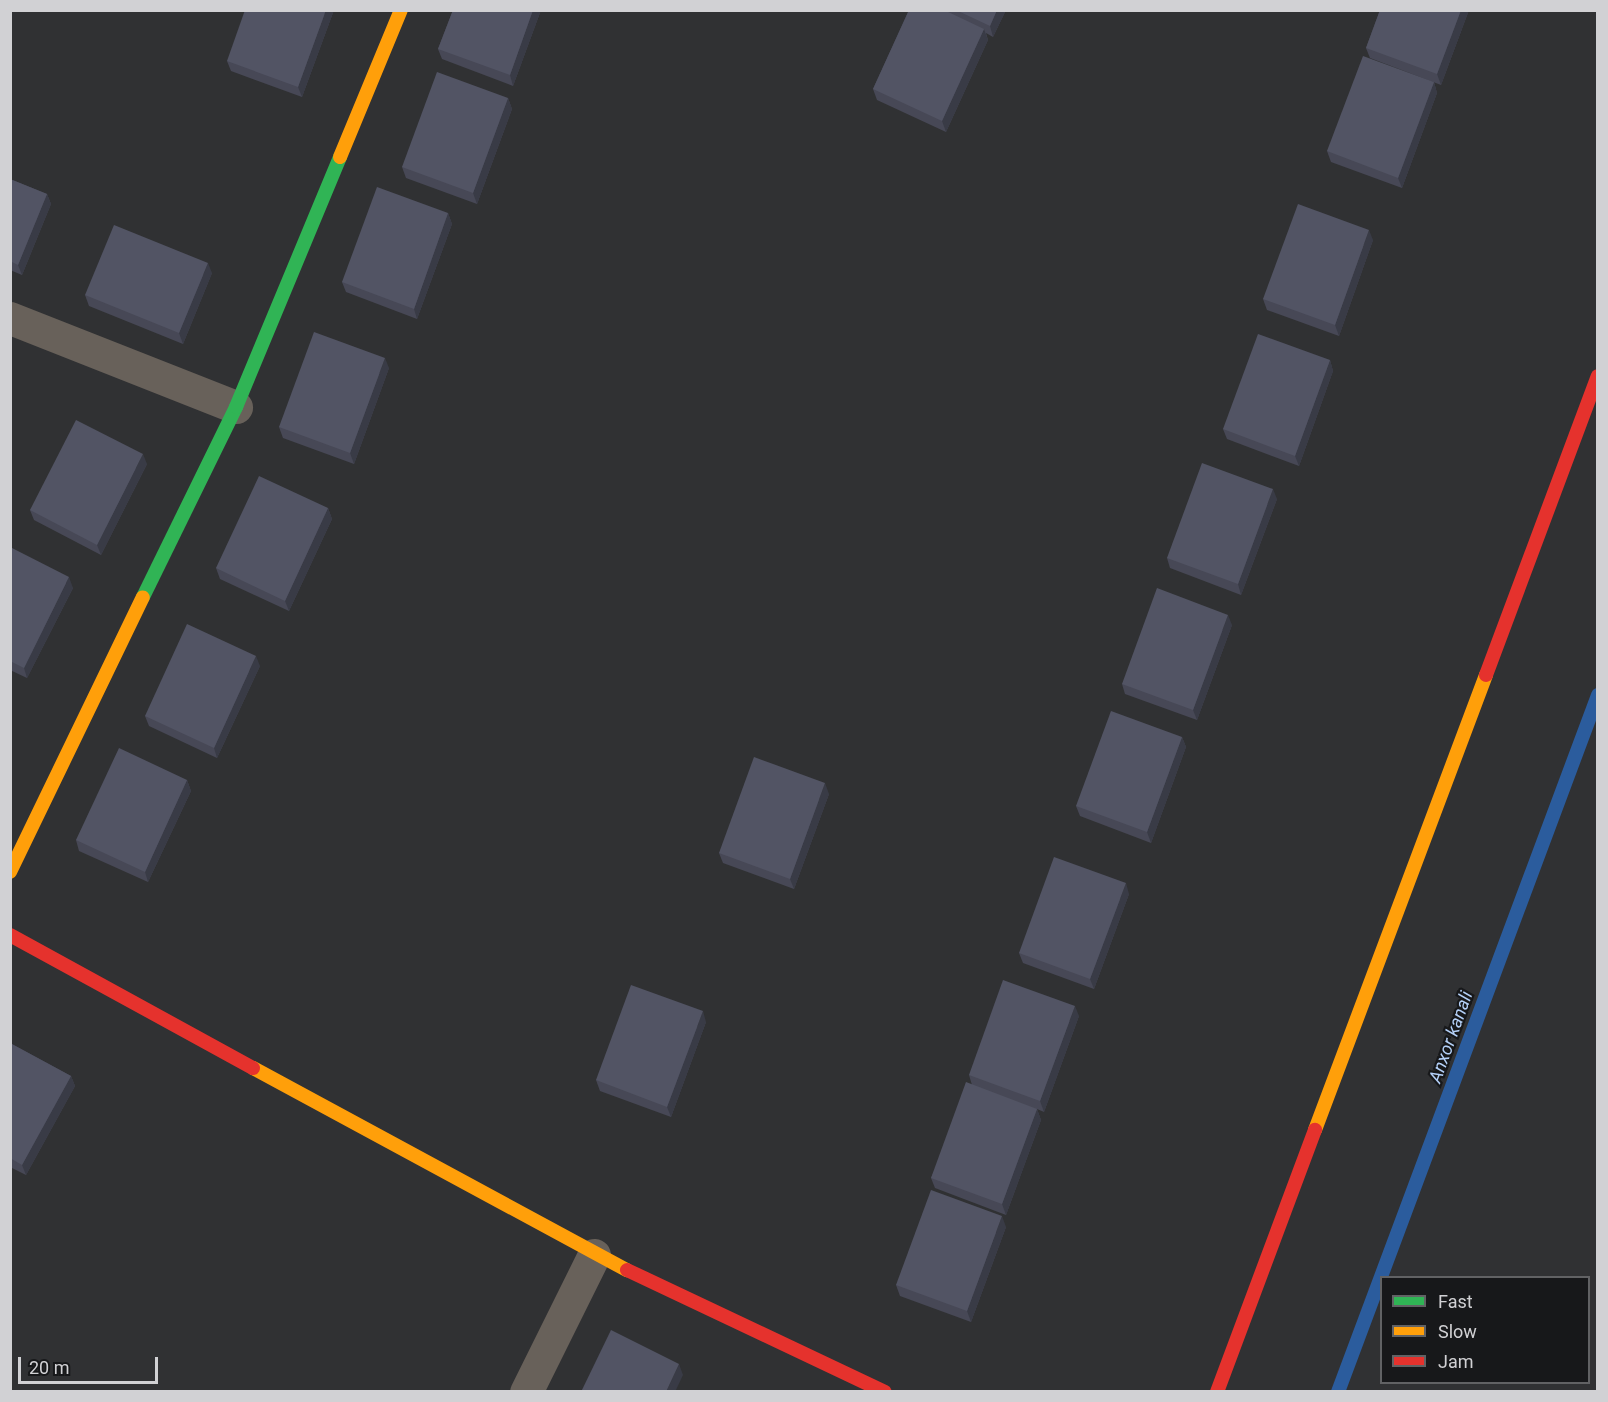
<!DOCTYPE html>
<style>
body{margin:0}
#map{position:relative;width:1608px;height:1402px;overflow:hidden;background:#303133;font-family:Roboto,sans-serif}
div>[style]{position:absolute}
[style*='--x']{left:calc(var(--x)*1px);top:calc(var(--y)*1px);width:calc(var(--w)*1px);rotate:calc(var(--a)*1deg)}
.stream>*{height:14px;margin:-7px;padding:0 7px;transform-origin:7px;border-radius:7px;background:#2b5c9d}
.street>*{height:33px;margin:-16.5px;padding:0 16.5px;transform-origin:16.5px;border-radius:16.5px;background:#68615a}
.fast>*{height:14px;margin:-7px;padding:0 7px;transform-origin:7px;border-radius:7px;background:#30b455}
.slow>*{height:14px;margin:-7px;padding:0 7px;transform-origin:7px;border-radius:7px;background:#ff9f0a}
.jam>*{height:14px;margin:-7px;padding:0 7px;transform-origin:7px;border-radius:7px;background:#e5322d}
.wall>*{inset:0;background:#474856}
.shaded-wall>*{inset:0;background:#393b46}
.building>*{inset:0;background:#525464}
span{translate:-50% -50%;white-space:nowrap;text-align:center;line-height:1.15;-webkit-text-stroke:4.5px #17181a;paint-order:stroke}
.water-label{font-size:18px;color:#b3cff6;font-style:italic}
.frame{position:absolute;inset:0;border:12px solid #d1d1d4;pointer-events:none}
.legend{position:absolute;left:1380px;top:1276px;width:210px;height:108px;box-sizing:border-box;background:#17181a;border:2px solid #616264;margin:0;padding:8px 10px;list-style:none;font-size:18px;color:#d1d1d4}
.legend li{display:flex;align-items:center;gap:12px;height:30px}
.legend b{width:30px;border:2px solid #616264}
.scale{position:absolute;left:18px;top:1357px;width:140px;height:27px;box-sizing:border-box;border:3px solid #d1d1d4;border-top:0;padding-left:8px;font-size:18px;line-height:21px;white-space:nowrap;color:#d1d1d4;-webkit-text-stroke:4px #17181a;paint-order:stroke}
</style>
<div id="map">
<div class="stream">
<div style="--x:1338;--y:1392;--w:744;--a:-69.54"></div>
</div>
<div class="street">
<div style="--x:10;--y:318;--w:243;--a:21.5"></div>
<div style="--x:526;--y:1392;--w:153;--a:-63.6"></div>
</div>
<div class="fast">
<div style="--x:143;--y:597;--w:212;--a:-63.9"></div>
<div style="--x:236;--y:407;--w:271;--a:-67.4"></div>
</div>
<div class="slow">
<div style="--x:340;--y:157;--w:159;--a:-67.5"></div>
<div style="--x:10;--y:872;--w:305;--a:-64.2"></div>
<div style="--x:253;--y:1068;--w:425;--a:28.4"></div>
<div style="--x:1315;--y:1130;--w:486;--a:-69.4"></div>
</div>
<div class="jam">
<div style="--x:1486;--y:675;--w:319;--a:-69.5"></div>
<div style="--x:10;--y:935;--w:277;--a:28.7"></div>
<div style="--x:627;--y:1270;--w:285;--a:25.3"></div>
<div style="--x:1217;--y:1392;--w:280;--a:-69.5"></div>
</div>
<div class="wall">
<div style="clip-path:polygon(334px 10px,302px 97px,231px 71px,227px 61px)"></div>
<div style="clip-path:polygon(453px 10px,541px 10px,513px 86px,442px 59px,438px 49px)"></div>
<div style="clip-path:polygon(909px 10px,1006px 10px,993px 37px,986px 33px,988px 40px,946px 132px,877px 100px,873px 89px)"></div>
<div style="clip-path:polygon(1380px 10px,1469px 10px,1441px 85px,1370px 58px,1366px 48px)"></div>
<div style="clip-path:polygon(1434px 82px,1437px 93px,1402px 188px,1331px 162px,1327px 151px)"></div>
<div style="clip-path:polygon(508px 98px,512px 109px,477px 204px,406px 178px,402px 167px)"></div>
<div style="clip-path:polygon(10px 179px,47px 194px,51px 204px,22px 275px,10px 270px)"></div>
<div style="clip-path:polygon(448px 213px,452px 224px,417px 319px,346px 292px,342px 282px)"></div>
<div style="clip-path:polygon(1373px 240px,1339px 336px,1267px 310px,1263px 299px)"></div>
<div style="clip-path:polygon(212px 273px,183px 344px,89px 306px,85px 295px)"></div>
<div style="clip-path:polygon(1330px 360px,1333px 371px,1299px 466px,1227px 439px,1223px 429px)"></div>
<div style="clip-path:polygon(389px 368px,354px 464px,283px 438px,279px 427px)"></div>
<div style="clip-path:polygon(147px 464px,101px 555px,34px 520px,30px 510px)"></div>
<div style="clip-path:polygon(1277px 499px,1241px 595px,1170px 568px,1167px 558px)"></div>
<div style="clip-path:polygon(328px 508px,332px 519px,289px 611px,220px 579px,216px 568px)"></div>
<div style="clip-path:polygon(10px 547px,73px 588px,27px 678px,10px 670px)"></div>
<div style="clip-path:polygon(1232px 625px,1197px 720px,1125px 694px,1122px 684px)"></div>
<div style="clip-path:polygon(260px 666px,217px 758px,149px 726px,145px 716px)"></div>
<div style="clip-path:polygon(1182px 737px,1186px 747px,1151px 843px,1080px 816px,1076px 806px)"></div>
<div style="clip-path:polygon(187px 780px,191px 791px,148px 882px,79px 851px,76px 840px)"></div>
<div style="clip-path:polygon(829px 794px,794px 889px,723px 863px,719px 853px)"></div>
<div style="clip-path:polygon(1129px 894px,1094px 989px,1023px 963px,1019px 953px)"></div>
<div style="clip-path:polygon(1079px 1016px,1044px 1112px,1037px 1109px,1041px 1120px,1006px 1215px,935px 1188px,931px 1178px,972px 1085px,969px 1075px)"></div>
<div style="clip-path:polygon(706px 1022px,671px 1117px,600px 1091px,596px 1080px)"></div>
<div style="clip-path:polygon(10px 1043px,71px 1076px,75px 1086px,26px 1175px,10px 1167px)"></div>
<div style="clip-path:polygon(1006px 1227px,971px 1322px,900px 1296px,896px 1285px)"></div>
</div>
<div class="shaded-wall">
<div style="clip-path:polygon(326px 10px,334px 10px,302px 97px,298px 87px)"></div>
<div style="clip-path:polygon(533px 10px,541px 10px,513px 86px,510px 75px)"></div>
<div style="clip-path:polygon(997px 10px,1006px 10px,993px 37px,990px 26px)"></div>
<div style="clip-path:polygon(1461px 10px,1469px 10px,1441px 85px,1437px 74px)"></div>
<div style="clip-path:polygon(984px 29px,988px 40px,946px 132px,942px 121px)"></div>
<div style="clip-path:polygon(1434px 82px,1437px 93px,1402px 188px,1398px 178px)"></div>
<div style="clip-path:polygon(508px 98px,512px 109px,477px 204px,473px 193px)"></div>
<div style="clip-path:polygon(47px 194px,51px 204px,22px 275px,18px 265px)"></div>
<div style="clip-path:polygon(448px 213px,452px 224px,417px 319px,414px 309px)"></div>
<div style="clip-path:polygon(1369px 230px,1373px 240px,1339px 336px,1335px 325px)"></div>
<div style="clip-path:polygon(208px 263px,212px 273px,183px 344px,179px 333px)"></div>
<div style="clip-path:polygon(385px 358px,389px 368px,354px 464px,350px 453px)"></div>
<div style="clip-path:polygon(1330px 360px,1333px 371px,1299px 466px,1295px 456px)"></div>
<div style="clip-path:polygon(143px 454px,147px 464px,101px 555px,97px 545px)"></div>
<div style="clip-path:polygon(1273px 489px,1277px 499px,1241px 595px,1238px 584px)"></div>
<div style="clip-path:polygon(328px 508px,332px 519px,289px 611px,285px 601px)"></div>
<div style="clip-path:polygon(69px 577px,73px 588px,27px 678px,24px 668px)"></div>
<div style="clip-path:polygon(1228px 615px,1232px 625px,1197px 720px,1193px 710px)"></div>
<div style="clip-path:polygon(256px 656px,260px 666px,217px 758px,214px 748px)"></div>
<div style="clip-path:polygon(1182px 737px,1186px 747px,1151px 843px,1147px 832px)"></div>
<div style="clip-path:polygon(187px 780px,191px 791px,148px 882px,145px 872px)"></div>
<div style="clip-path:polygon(825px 783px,829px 794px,794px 889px,790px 879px)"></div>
<div style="clip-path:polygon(1126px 883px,1129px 894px,1094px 989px,1090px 979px)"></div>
<div style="clip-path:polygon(1075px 1006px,1079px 1016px,1044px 1112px,1040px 1101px)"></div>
<div style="clip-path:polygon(703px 1011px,706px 1022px,671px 1117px,667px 1107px)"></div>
<div style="clip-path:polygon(71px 1076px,75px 1086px,26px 1175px,22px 1165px)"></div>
<div style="clip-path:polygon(1037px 1109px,1041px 1120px,1006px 1215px,1002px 1204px)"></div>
<div style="clip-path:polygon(1002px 1216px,1006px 1227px,971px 1322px,967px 1311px)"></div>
<div style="clip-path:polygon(679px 1364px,683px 1375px,675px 1392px,666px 1392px)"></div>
</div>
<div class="building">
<div style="clip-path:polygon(245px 10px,326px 10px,298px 87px,227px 61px)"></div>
<div style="clip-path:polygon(453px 10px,533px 10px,510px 75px,438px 49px)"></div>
<div style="clip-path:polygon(909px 10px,944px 10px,984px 29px,942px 121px,873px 89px)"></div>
<div style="clip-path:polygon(956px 10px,997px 10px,990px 26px)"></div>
<div style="clip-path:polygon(1380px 10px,1461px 10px,1437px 74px,1366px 48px)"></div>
<div style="clip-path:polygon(1363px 56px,1434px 82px,1398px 178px,1327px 151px)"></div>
<div style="clip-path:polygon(437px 72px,508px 98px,473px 193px,402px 167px)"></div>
<div style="clip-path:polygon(10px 179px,47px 194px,18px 265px,10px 261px)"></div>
<div style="clip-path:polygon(377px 187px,448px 213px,414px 309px,342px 282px)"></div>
<div style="clip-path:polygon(1298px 204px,1369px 230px,1335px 325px,1263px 299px)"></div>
<div style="clip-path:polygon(114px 225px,208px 263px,179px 333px,85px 295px)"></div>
<div style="clip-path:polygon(314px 332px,385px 358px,350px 453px,279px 427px)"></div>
<div style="clip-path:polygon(1258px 334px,1330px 360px,1295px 456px,1223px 429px)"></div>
<div style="clip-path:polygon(76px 420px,143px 454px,97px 545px,30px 510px)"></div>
<div style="clip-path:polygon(1202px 463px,1273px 489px,1238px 584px,1167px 558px)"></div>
<div style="clip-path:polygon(259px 476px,328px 508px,285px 601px,216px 568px)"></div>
<div style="clip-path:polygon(10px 547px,69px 577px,24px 668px,10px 661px)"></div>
<div style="clip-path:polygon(1157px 588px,1228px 615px,1193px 710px,1122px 684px)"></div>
<div style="clip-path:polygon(187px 624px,256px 656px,214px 748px,145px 716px)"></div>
<div style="clip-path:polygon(1111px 711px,1182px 737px,1147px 832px,1076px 806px)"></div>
<div style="clip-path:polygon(119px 748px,187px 780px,145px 872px,76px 840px)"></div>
<div style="clip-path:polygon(754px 757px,825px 783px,790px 879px,719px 853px)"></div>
<div style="clip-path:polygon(1054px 857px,1126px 883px,1090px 979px,1019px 953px)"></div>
<div style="clip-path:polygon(1003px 980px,1075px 1006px,1040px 1101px,969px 1075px)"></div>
<div style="clip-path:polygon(631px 985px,703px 1011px,667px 1107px,596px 1080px)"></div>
<div style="clip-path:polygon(10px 1043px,71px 1076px,22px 1165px,10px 1158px)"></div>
<div style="clip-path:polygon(966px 1082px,1037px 1109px,1002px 1204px,931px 1178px)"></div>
<div style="clip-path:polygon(931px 1190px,1002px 1216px,967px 1311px,896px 1285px)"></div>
<div style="clip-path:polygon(611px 1330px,679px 1364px,666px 1392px,581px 1392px)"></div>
</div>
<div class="water-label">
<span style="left:1451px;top:1037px;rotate:-70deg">Anxor kanali</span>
</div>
<div class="frame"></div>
<ul class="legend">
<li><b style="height:8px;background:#30b455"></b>Fast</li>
<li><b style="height:8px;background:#ff9f0a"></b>Slow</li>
<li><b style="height:8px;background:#e5322d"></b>Jam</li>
</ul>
<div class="scale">20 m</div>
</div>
